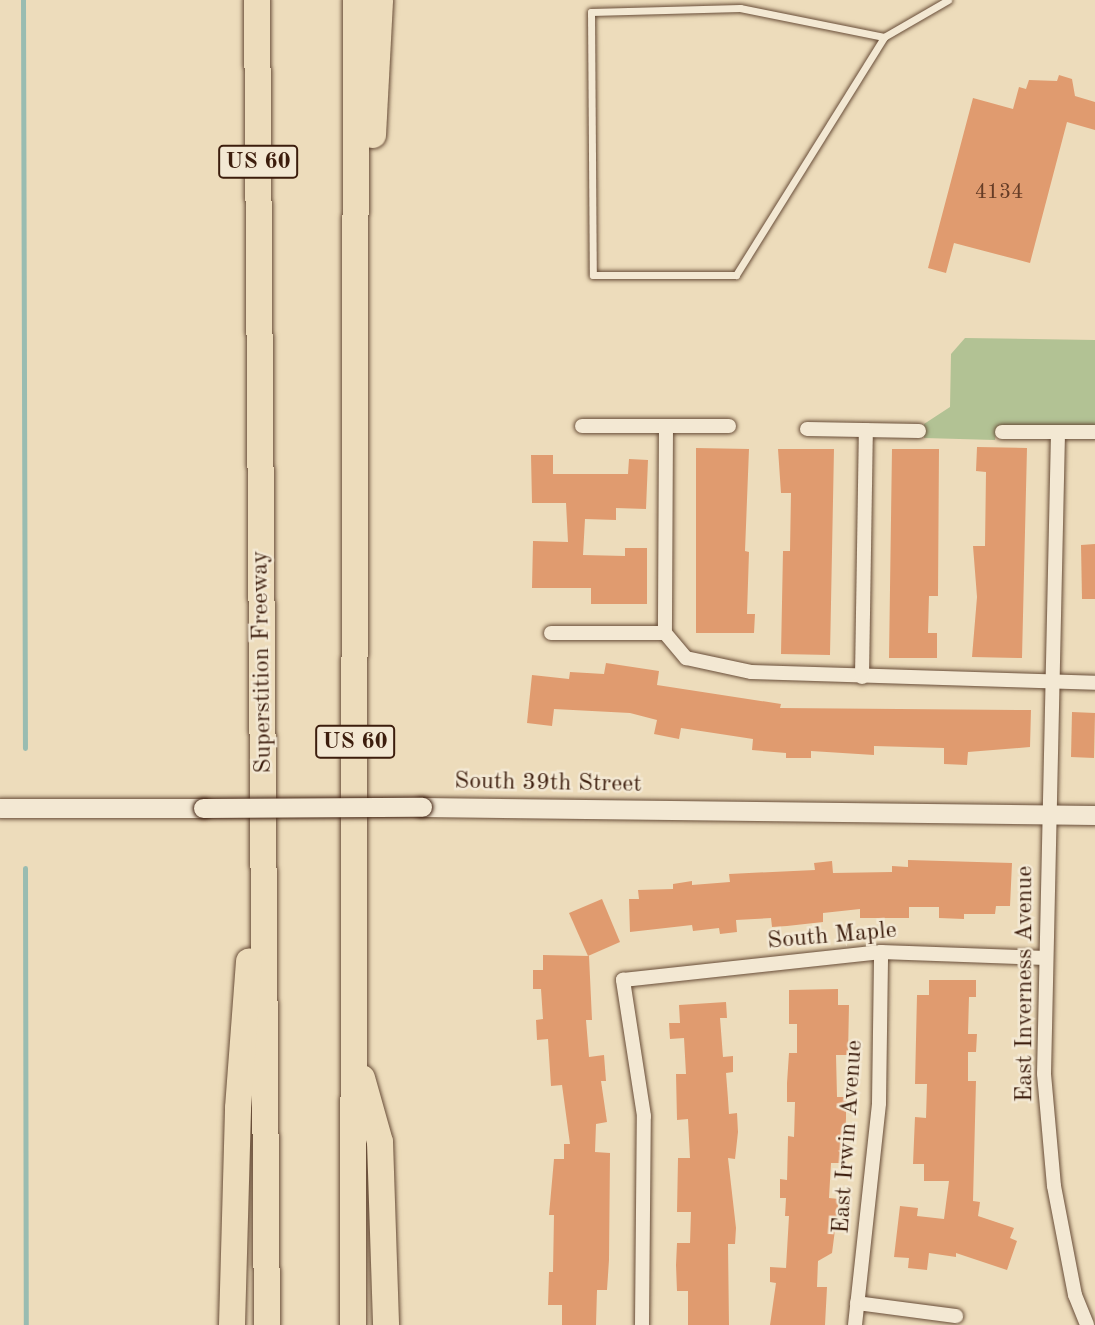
<!DOCTYPE html>
<style>
body{margin:0}
#map{position:relative;width:1095px;height:1325px;overflow:hidden;background:#eddcbb;font-family:"Old Standard TT",serif}
div>[style]{position:absolute}
[style*='--x']{left:calc(var(--x)*1px);top:calc(var(--y)*1px);width:calc(var(--w)*1px);rotate:calc(var(--a)*1deg)}
.green>*{inset:0;background:#b2c294}
.stream>*{height:5px;margin:-2.5px;padding:0 2.5px;transform-origin:2.5px;border-radius:2.5px;background:#99bcb1}
.building>*{inset:0;background:#e09b6f}
.roads{filter:drop-shadow(0 0 2px #684d38) drop-shadow(0 0 2px #684d38)}
.lane>*{height:7px;margin:-3.5px;padding:0 3.5px;transform-origin:3.5px;border-radius:3.5px;background:#f3e8d3}
.street>*{height:14px;margin:-7px;padding:0 7px;transform-origin:7px;border-radius:7px;background:#f3e8d3}
.secondary>*{height:19px;margin:-9.5px;padding:0 9.5px;transform-origin:9.5px;border-radius:9.5px;background:#f3e8d3}
.highway>*{height:26px;margin:-13px;padding:0 13px;transform-origin:13px;border-radius:13px;background:#eddcbb}
.bridges{filter:drop-shadow(0 0 2px #3c1d0d) drop-shadow(0 0 2px #3c1d0d)}
.secondary-bridge>*{height:19px;margin:-9.5px;padding:0 9.5px;transform-origin:9.5px;border-radius:9.5px;background:#f3e8d3}
span{translate:-50% -50%;white-space:nowrap;text-align:center;line-height:1.15;-webkit-text-stroke:5px #f3e8d3;paint-order:stroke}
.number-label{font-size:21px;color:#653c26}
.number-label span{-webkit-text-stroke-width:0}
.shield-label span{padding:2px 5px;background:#f3e8d3;border:2px solid;border-radius:5px;-webkit-text-stroke-width:0}
.shield-label{font-size:23px;color:#3c1d0d;font-weight:700}
.street-label{font-size:24px;color:#3c1d0d}
</style>
<div id="map">
<div class="green">
<div style="clip-path:polygon(965px 338px,1095px 340px,1095px 426px,997px 426px,995px 440px,924px 438px,924px 424px,950px 407px,951px 354px)"></div>
</div>
<div class="stream">
<div style="--x:23;--y:0;--w:748;--a:89.85"></div>
<div style="--x:25;--y:868;--w:457;--a:89.9"></div>
</div>
<div class="building">
<div style="clip-path:polygon(1059px 75px,1072px 79px,1075px 96px,1095px 102px,1095px 130px,1067px 122px,1030px 263px,954px 243px,946px 273px,928px 268px,973px 98px,1013px 109px,1019px 87px,1026px 89px,1029px 80px,1057px 81px)"></div>
<div style="clip-path:polygon(977px 447px,1027px 448px,1022px 658px,972px 657px,977px 597px,973px 546px,985px 546px,986px 472px,976px 471px)"></div>
<div style="clip-path:polygon(696px 448px,749px 449px,745px 551px,749px 552px,747px 614px,755px 614px,754px 633px,696px 633px)"></div>
<div style="clip-path:polygon(778px 449px,834px 449px,830px 655px,781px 654px,783px 551px,790px 551px,791px 493px,781px 493px)"></div>
<div style="clip-path:polygon(892px 449px,939px 449px,938px 596px,929px 596px,928px 633px,937px 633px,937px 658px,889px 658px)"></div>
<div style="clip-path:polygon(531px 455px,553px 455px,553px 474px,628px 474px,629px 459px,648px 460px,646px 509px,616px 508px,616px 520px,585px 519px,583px 555px,625px 556px,625px 548px,647px 548px,647px 604px,591px 604px,591px 588px,532px 588px,533px 541px,568px 542px,566px 503px,532px 503px)"></div>
<div style="clip-path:polygon(1095px 544px,1095px 599px,1082px 599px,1081px 545px)"></div>
<div style="clip-path:polygon(606px 663px,659px 671px,657px 685px,781px 704px,780px 708px,1031px 710px,1030px 747px,968px 752px,967px 765px,944px 764px,944px 748px,874px 746px,874px 755px,811px 751px,811px 758px,786px 758px,786px 753px,752px 750px,753px 739px,681px 728px,679px 739px,654px 734px,657px 720px,630px 713px,554px 709px,552px 726px,527px 723px,532px 675px,569px 679px,570px 672px,604px 674px)"></div>
<div style="clip-path:polygon(1072px 712px,1095px 713px,1094px 758px,1071px 757px)"></div>
<div style="clip-path:polygon(908px 860px,1012px 863px,1010px 906px,996px 906px,995px 914px,964px 914px,964px 919px,939px 918px,939px 907px,909px 907px,909px 918px,860px 918px,860px 909px,823px 913px,823px 922px,787px 926px,772px 927px,771px 918px,736px 920px,737px 932px,720px 934px,719px 928px,693px 931px,692px 925px,630px 932px,629px 899px,639px 899px,638px 890px,673px 889px,673px 884px,692px 881px,692px 885px,730px 882px,729px 874px,815px 870px,814px 863px,832px 861px,833px 873px,892px 872px,892px 866px,908px 867px)"></div>
<div style="clip-path:polygon(602px 899px,620px 942px,588px 956px,569px 913px)"></div>
<div style="clip-path:polygon(543px 955px,589px 956px,592px 1020px,586px 1020px,589px 1057px,604px 1055px,606px 1081px,601px 1081px,607px 1122px,596px 1124px,595px 1152px,610px 1153px,609px 1260px,607px 1290px,597px 1290px,596px 1325px,562px 1325px,562px 1305px,548px 1305px,549px 1272px,553px 1272px,554px 1215px,549px 1215px,554px 1159px,564px 1159px,564px 1144px,570px 1144px,562px 1085px,551px 1086px,548px 1039px,537px 1040px,536px 1020px,543px 1019px,541px 989px,533px 989px,533px 970px,543px 970px)"></div>
<div style="clip-path:polygon(929px 980px,976px 980px,976px 997px,969px 997px,968px 1034px,977px 1034px,976px 1052px,968px 1052px,968px 1081px,976px 1081px,973px 1201px,980px 1202px,978px 1216px,1014px 1228px,1010px 1238px,1017px 1241px,1007px 1270px,956px 1253px,956px 1257px,929px 1253px,927px 1270px,908px 1268px,909px 1258px,894px 1257px,900px 1206px,918px 1208px,917px 1216px,944px 1219px,949px 1181px,924px 1181px,924px 1164px,913px 1164px,915px 1117px,926px 1118px,927px 1084px,915px 1084px,917px 995px,929px 995px)"></div>
<div style="clip-path:polygon(838px 989px,838px 1005px,849px 1005px,848px 1055px,836px 1055px,837px 1097px,846px 1097px,846px 1118px,844px 1163px,831px 1163px,829px 1198px,839px 1199px,832px 1253px,818px 1261px,817px 1287px,827px 1287px,825px 1325px,770px 1325px,776px 1283px,770px 1282px,770px 1267px,786px 1268px,789px 1216px,785px 1216px,786px 1198px,780px 1198px,780px 1179px,787px 1180px,788px 1136px,794px 1137px,795px 1102px,787px 1102px,787px 1083px,789px 1053px,797px 1053px,797px 1024px,789px 1024px,789px 990px)"></div>
<div style="clip-path:polygon(726px 1002px,727px 1018px,720px 1018px,723px 1057px,733px 1056px,733px 1072px,726px 1073px,728px 1099px,729px 1114px,737px 1113px,738px 1132px,735px 1159px,728px 1158px,736px 1228px,735px 1244px,728px 1244px,729px 1325px,688px 1325px,688px 1291px,677px 1291px,676px 1265px,677px 1243px,690px 1243px,691px 1212px,677px 1212px,678px 1158px,690px 1158px,688px 1119px,677px 1120px,676px 1074px,686px 1074px,684px 1038px,670px 1039px,669px 1023px,680px 1023px,679px 1005px)"></div>
</div>
<div class="roads">
<div class="lane">
<div style="--x:884;--y:37;--w:147;--a:-168.6"></div>
<div style="--x:740;--y:8;--w:149;--a:178.5"></div>
<div style="--x:591;--y:12;--w:263;--a:89.6"></div>
<div style="--x:593;--y:275;--w:143;--a:0"></div>
<div style="--x:736;--y:275;--w:280;--a:-58.1"></div>
<div style="--x:884;--y:37;--w:74;--a:-30"></div>
</div>
<div class="street">
<div style="--x:582;--y:426;--w:147;--a:0"></div>
<div style="--x:666;--y:427;--w:206;--a:90.3"></div>
<div style="--x:665;--y:633;--w:33;--a:50"></div>
<div style="--x:686;--y:658;--w:66;--a:12.2"></div>
<div style="--x:751;--y:672;--w:344;--a:1.8"></div>
<div style="--x:807;--y:429;--w:112;--a:1"></div>
<div style="--x:1002;--y:432;--w:93;--a:0"></div>
<div style="--x:1058;--y:433;--w:641;--a:91.25"></div>
<div style="--x:1044;--y:1074;--w:112;--a:84.9"></div>
<div style="--x:1054;--y:1186;--w:111;--a:79.1"></div>
<div style="--x:1075;--y:1295;--w:32;--a:68"></div>
<div style="--x:551;--y:633;--w:114;--a:0"></div>
<div style="--x:862;--y:677;--w:247;--a:-89.1"></div>
<div style="--x:857;--y:1303;--w:100;--a:7.5"></div>
<div style="--x:642;--y:1325;--w:209;--a:-89.5"></div>
<div style="--x:644;--y:1116;--w:138;--a:-98.8"></div>
<div style="--x:623;--y:980;--w:260;--a:-6.2"></div>
<div style="--x:881;--y:952;--w:165;--a:2.1"></div>
<div style="--x:855;--y:1325;--w:223;--a:-83.8"></div>
<div style="--x:879;--y:1103;--w:151;--a:-89.2"></div>
</div>
<div class="secondary">
<div style="--x:422;--y:807;--w:673;--a:0.68"></div>
<div style="--x:0;--y:808;--w:203;--a:0"></div>
</div>
<div class="highway">
<div style="--x:257;--y:0;--w:1325;--a:89.57"></div>
<div style="--x:373;--y:135;--w:135;--a:-87"></div>
<div style="--x:362;--y:1078;--w:66;--a:74.3"></div>
<div style="--x:380;--y:1142;--w:183;--a:88.1"></div>
<div style="--x:232;--y:1325;--w:217;--a:-88.4"></div>
<div style="--x:238;--y:1108;--w:147;--a:-85.7"></div>
<div style="--x:353;--y:1325;--w:1325;--a:-89.87"></div>
</div>
</div>
<div class="bridges">
<div class="secondary-bridge">
<div style="--x:203;--y:808;--w:219;--a:-0.3"></div>
</div>
</div>
<div class="number-label">
<span style="left:999px;top:193px">4134</span>
</div>
<div class="shield-label">
<span style="left:258px;top:162px">US 60</span>
<span style="left:355px;top:742px">US 60</span>
</div>
<div class="street-label">
<span style="left:263px;top:662px;rotate:-91deg">Superstition Freeway</span>
<span style="left:548px;top:784px;rotate:1deg">South 39th Street</span>
<span style="left:832px;top:937px;rotate:-5deg">South Maple</span>
<span style="left:1026px;top:984px;rotate:-90deg">East Inverness Avenue</span>
<span style="left:849px;top:1137px;rotate:-86deg">East Irwin Avenue</span>
</div>
</div>
